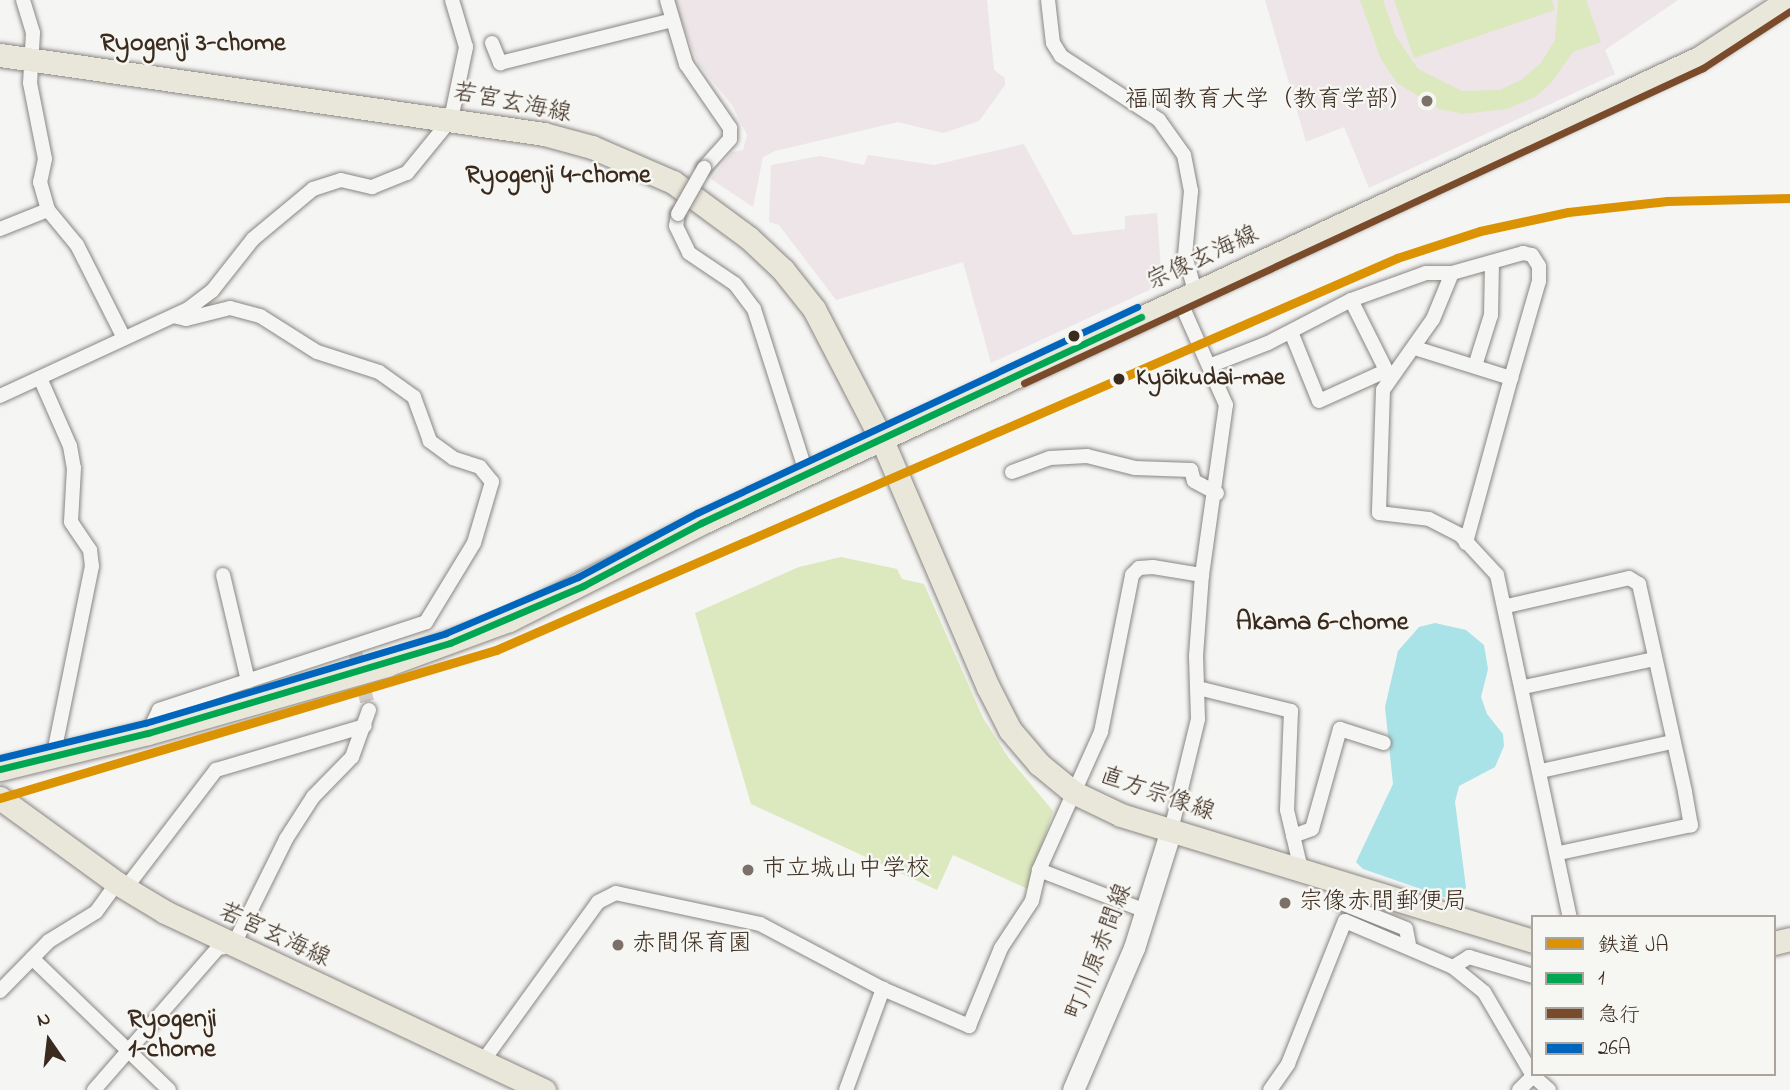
<!DOCTYPE html>
<meta charset="utf-8">
<style>
body{margin:0}
#map{position:relative;width:1790px;height:1090px;overflow:hidden;background:#f5f5f3;font-family:"Indie Flower","Klee One",sans-serif}
div>[style]{position:absolute}
[style*='--x']{left:calc(var(--x)*1px);top:calc(var(--y)*1px);width:calc(var(--w)*1px);rotate:calc(var(--a)*1deg)}
.built>*{inset:0;background:#ede5e7}
.green>*{inset:0;background:#dce8be}
.water>*{inset:0;background:#a9e2e7}
.minor-tunnel>*{height:14px;margin-top:-7px;transform-origin:0;background:repeating-linear-gradient(90deg,#d0ccc8 0 14px,transparent 0 21px)}
.roads{filter:drop-shadow(0 0 2px #8a8683) drop-shadow(0 0 2px #8a8683)}
.minor>*{height:14px;margin:-7px;padding:0 7px;transform-origin:7px;border-radius:7px;background:#f5f5f3}
.secondary>*{height:21px;margin:-10.5px;padding:0 10.5px;transform-origin:10.5px;border-radius:10.5px;background:#f5f5f3}
.primary>*{height:23px;margin:-11.5px;padding:0 11.5px;transform-origin:11.5px;border-radius:11.5px;background:#e9e6da}
.bridges{filter:drop-shadow(0 0 2px #8a8683) drop-shadow(0 0 2px #8a8683)}
.minor-bridge>*{height:14px;margin:-7px;padding:0 7px;transform-origin:7px;border-radius:7px;background:#f5f5f3}
.bus-1>*{height:7px;margin:-3.5px;padding:0 3.5px;transform-origin:3.5px;border-radius:3.5px;background:#00a651}
.bus-2>*{height:7px;margin:-3.5px;padding:0 3.5px;transform-origin:3.5px;border-radius:3.5px;background:#7a4b2a}
.bus-3>*{height:7px;margin:-3.5px;padding:0 3.5px;transform-origin:3.5px;border-radius:3.5px;background:#0065bd}
.rail-1>*{height:9px;margin:-4.5px;padding:0 4.5px;transform-origin:4.5px;border-radius:4.5px;background:#db9304}
.dots>*{width:19px;height:19px;translate:-50% -50%;box-sizing:border-box;border:4px solid #f6f6f2;border-radius:50%}
span{translate:-50% -50%;white-space:nowrap;text-align:center;line-height:1.15;-webkit-text-stroke:5px #f6f6f2;paint-order:stroke}
.poi-label{font-size:24px;color:#3b2a1e}
.right{translate:-100% -50%;text-align:right}
.left{translate:0 -50%;text-align:left}
.street-label{font-size:24px;color:#3b2a1e}
.stop-label{font-size:24px;color:#3b2a1e;font-weight:700}
.neighbourhood-label{font-size:26px;color:#3b2a1e;font-weight:700}
.legend{position:absolute;left:1531px;top:915px;width:245px;height:161px;box-sizing:border-box;background:#f6f6f2;border:2px solid #aba49d;margin:0;padding:9px 12px;list-style:none;font-size:21px;color:#3b2a1e}
.legend li{display:flex;align-items:center;gap:14px;height:35px}
.legend b{width:35px;border:2px solid #aba49d}
.north{position:absolute;left:14px;top:1006px;width:70px;height:70px;-webkit-text-stroke:5px #f6f6f2;paint-order:stroke;rotate:346deg;font-size:19px;font-weight:700;line-height:28px;text-align:center;color:#3b2a1e}
.north::after{content:'';display:block;margin:auto;width:24px;height:32px;background:#3b2a1e;clip-path:polygon(50% 0,100% 100%,50% 72%,0 100%)}
</style>
<div id="map">
<div class="built">
<div style="clip-path:polygon(673px 0,987px 0,994px 70px,1005px 78px,1005px 85px,979px 121px,943px 133px,898px 122px,775px 151px,763px 157px,753px 207px,711px 179px,732px 152px,743px 150px,747px 135px,732px 105px,698px 63px)"></div>
<div style="clip-path:polygon(1265px 0,1678px 0,1605px 50px,1615px 74px,1369px 188px,1344px 127px,1306px 142px)"></div>
<div style="clip-path:polygon(1024px 144px,1073px 235px,1125px 229px,1125px 216px,1157px 213px,1162px 284px,991px 363px,963px 262px,836px 300px,779px 225px,769px 222px,771px 165px,820px 156px,864px 165px,868px 155px,934px 165px)"></div>
</div>
<div class="green">
<div style="clip-path:polygon(1360px 0,1383px 0,1395px 35px,1418px 69px,1462px 91px,1500px 90px,1521px 80px,1541px 63px,1555px 40px,1558px 0,1586px 0,1601px 42px,1573px 52px,1551px 83px,1535px 97px,1507px 109px,1463px 114px,1439px 109px,1397px 83px,1381px 59px)"></div>
<div style="clip-path:polygon(1394px 0,1552px 0,1555px 10px,1414px 58px)"></div>
<div style="clip-path:polygon(841px 557px,897px 569px,902px 579px,924px 584px,983px 718px,1008px 757px,1053px 811px,1028px 889px,953px 855px,937px 890px,751px 804px,695px 613px,799px 567px)"></div>
</div>
<div class="water">
<div style="clip-path:polygon(1435px 623px,1466px 630px,1484px 645px,1488px 669px,1481px 697px,1487px 714px,1503px 734px,1504px 746px,1495px 767px,1459px 786px,1455px 802px,1466px 888px,1453px 900px,1363px 869px,1356px 862px,1393px 784px,1385px 707px,1398px 651px,1419px 627px)"></div>
</div>
<div class="minor-tunnel">
<div style="--x:354;--y:647;--w:65;--a:76.6"></div>
</div>
<div class="roads">
<div class="minor">
<div style="--x:23;--y:0;--w:34;--a:73"></div>
<div style="--x:33;--y:33;--w:50;--a:93.4"></div>
<div style="--x:30;--y:83;--w:77;--a:78.8"></div>
<div style="--x:45;--y:159;--w:24;--a:102"></div>
<div style="--x:40;--y:182;--w:29;--a:74"></div>
<div style="--x:48;--y:210;--w:45;--a:50.4"></div>
<div style="--x:77;--y:245;--w:104;--a:63.2"></div>
<div style="--x:667;--y:0;--w:67;--a:73.5"></div>
<div style="--x:686;--y:64;--w:78;--a:55.5"></div>
<div style="--x:730;--y:128;--w:11;--a:90"></div>
<div style="--x:730;--y:139;--w:39;--a:132"></div>
<div style="--x:1048;--y:0;--w:43;--a:83.4"></div>
<div style="--x:1053;--y:43;--w:15;--a:58"></div>
<div style="--x:1061;--y:56;--w:117;--a:33.1"></div>
<div style="--x:1159;--y:120;--w:43;--a:54.5"></div>
<div style="--x:1184;--y:155;--w:37;--a:79"></div>
<div style="--x:1191;--y:191;--w:65;--a:95.3"></div>
<div style="--x:1185;--y:256;--w:37;--a:74"></div>
<div style="--x:492;--y:43;--w:22;--a:68"></div>
<div style="--x:500;--y:63;--w:177;--a:-14"></div>
<div style="--x:678;--y:214;--w:12;--a:99"></div>
<div style="--x:676;--y:226;--w:30;--a:64"></div>
<div style="--x:689;--y:253;--w:55;--a:34"></div>
<div style="--x:735;--y:284;--w:31;--a:53"></div>
<div style="--x:754;--y:309;--w:174;--a:72.3"></div>
<div style="--x:0;--y:229;--w:52;--a:-21.6"></div>
<div style="--x:1452;--y:273;--w:50;--a:112.4"></div>
<div style="--x:1433;--y:319;--w:87;--a:125.2"></div>
<div style="--x:1383;--y:390;--w:123;--a:91.9"></div>
<div style="--x:1379;--y:513;--w:50;--a:6.8"></div>
<div style="--x:1429;--y:519;--w:35;--a:27"></div>
<div style="--x:1460;--y:535;--w:54;--a:47.2"></div>
<div style="--x:1497;--y:575;--w:350;--a:78"></div>
<div style="--x:1351;--y:300;--w:85;--a:63.4"></div>
<div style="--x:1291;--y:332;--w:74;--a:67.9"></div>
<div style="--x:1319;--y:401;--w:72;--a:-24.4"></div>
<div style="--x:1415;--y:348;--w:101;--a:17.4"></div>
<div style="--x:1511;--y:378;--w:171;--a:105.3"></div>
<div style="--x:1209;--y:366;--w:63;--a:-21.3"></div>
<div style="--x:1268;--y:343;--w:93;--a:-27.4"></div>
<div style="--x:1351;--y:300;--w:80;--a:-19.8"></div>
<div style="--x:1426;--y:273;--w:26;--a:0"></div>
<div style="--x:1452;--y:273;--w:74;--a:-15.7"></div>
<div style="--x:1523;--y:253;--w:9;--a:13"></div>
<div style="--x:1532;--y:255;--w:13;--a:58"></div>
<div style="--x:1539;--y:266;--w:15;--a:90"></div>
<div style="--x:1539;--y:281;--w:101;--a:106.1"></div>
<div style="--x:1475;--y:366;--w:53;--a:-72.6"></div>
<div style="--x:1491;--y:315;--w:53;--a:-88.9"></div>
<div style="--x:40;--y:378;--w:74;--a:66.2"></div>
<div style="--x:70;--y:446;--w:22;--a:80"></div>
<div style="--x:74;--y:468;--w:54;--a:93.2"></div>
<div style="--x:71;--y:522;--w:34;--a:56"></div>
<div style="--x:90;--y:550;--w:16;--a:83"></div>
<div style="--x:92;--y:566;--w:196;--a:101.5"></div>
<div style="--x:0;--y:396;--w:207;--a:-24.8"></div>
<div style="--x:188;--y:309;--w:30;--a:-37"></div>
<div style="--x:212;--y:291;--w:66;--a:-51.7"></div>
<div style="--x:253;--y:239;--w:78;--a:-39.8"></div>
<div style="--x:313;--y:189;--w:29;--a:-18"></div>
<div style="--x:341;--y:180;--w:32;--a:13"></div>
<div style="--x:372;--y:187;--w:38;--a:-22"></div>
<div style="--x:407;--y:173;--w:70;--a:-50.8"></div>
<div style="--x:451;--y:119;--w:74;--a:-78.2"></div>
<div style="--x:466;--y:47;--w:49;--a:-106.6"></div>
<div style="--x:1012;--y:472;--w:40;--a:-20.2"></div>
<div style="--x:1050;--y:458;--w:37;--a:-3"></div>
<div style="--x:1087;--y:456;--w:49;--a:14"></div>
<div style="--x:1135;--y:468;--w:56;--a:2"></div>
<div style="--x:1191;--y:470;--w:11;--a:75"></div>
<div style="--x:1194;--y:481;--w:26;--a:28"></div>
<div style="--x:223;--y:575;--w:109;--a:76.7"></div>
<div style="--x:1507;--y:606;--w:125;--a:-12.9"></div>
<div style="--x:1629;--y:578;--w:12;--a:31"></div>
<div style="--x:1639;--y:584;--w:213;--a:77.5"></div>
<div style="--x:1685;--y:792;--w:34;--a:80"></div>
<div style="--x:1691;--y:825;--w:135;--a:168"></div>
<div style="--x:1524;--y:687;--w:134;--a:-12.1"></div>
<div style="--x:1198;--y:688;--w:96;--a:13.9"></div>
<div style="--x:1291;--y:711;--w:99;--a:92.3"></div>
<div style="--x:1287;--y:810;--w:61;--a:76.7"></div>
<div style="--x:148;--y:733;--w:25;--a:-64"></div>
<div style="--x:159;--y:710;--w:281;--a:-18.2"></div>
<div style="--x:426;--y:622;--w:92;--a:-58.7"></div>
<div style="--x:474;--y:543;--w:64;--a:-73.6"></div>
<div style="--x:492;--y:482;--w:19;--a:-129"></div>
<div style="--x:480;--y:467;--w:28;--a:-162"></div>
<div style="--x:453;--y:458;--w:29;--a:-144"></div>
<div style="--x:430;--y:441;--w:47;--a:-110"></div>
<div style="--x:414;--y:397;--w:43;--a:-144.5"></div>
<div style="--x:379;--y:372;--w:65;--a:-162.1"></div>
<div style="--x:317;--y:352;--w:67;--a:-147.7"></div>
<div style="--x:260;--y:316;--w:31;--a:-165"></div>
<div style="--x:230;--y:308;--w:45;--a:166"></div>
<div style="--x:186;--y:319;--w:12;--a:-166"></div>
<div style="--x:1541;--y:771;--w:134;--a:-12.5"></div>
<div style="--x:1171;--y:830;--w:114;--a:-76.3"></div>
<div style="--x:1198;--y:719;--w:63;--a:-91.8"></div>
<div style="--x:1196;--y:656;--w:81;--a:-85.8"></div>
<div style="--x:1202;--y:575;--w:172;--a:-82"></div>
<div style="--x:1226;--y:405;--w:116;--a:-113.9"></div>
<div style="--x:1293;--y:836;--w:20;--a:-20"></div>
<div style="--x:1312;--y:829;--w:104;--a:-74.4"></div>
<div style="--x:1340;--y:729;--w:46;--a:17.7"></div>
<div style="--x:1039;--y:870;--w:115;--a:21"></div>
<div style="--x:1342;--y:882;--w:20;--a:99"></div>
<div style="--x:1339;--y:902;--w:72;--a:21.9"></div>
<div style="--x:1406;--y:929;--w:15;--a:79"></div>
<div style="--x:125;--y:889;--w:150;--a:-52.6"></div>
<div style="--x:216;--y:770;--w:155;--a:-16.5"></div>
<div style="--x:32;--y:958;--w:190;--a:43.9"></div>
<div style="--x:1453;--y:967;--w:19;--a:-32"></div>
<div style="--x:1469;--y:957;--w:67;--a:16.5"></div>
<div style="--x:0;--y:991;--w:70;--a:-45.6"></div>
<div style="--x:49;--y:941;--w:55;--a:-31.7"></div>
<div style="--x:96;--y:912;--w:36;--a:-54"></div>
<div style="--x:483;--y:1061;--w:196;--a:-54.1"></div>
<div style="--x:598;--y:902;--w:20;--a:-27"></div>
<div style="--x:616;--y:893;--w:147;--a:12.1"></div>
<div style="--x:760;--y:924;--w:139;--a:27.9"></div>
<div style="--x:883;--y:989;--w:94;--a:23.3"></div>
<div style="--x:969;--y:1026;--w:84;--a:-67.7"></div>
<div style="--x:1001;--y:948;--w:56;--a:-56.6"></div>
<div style="--x:1032;--y:901;--w:32;--a:-77"></div>
<div style="--x:1039;--y:870;--w:151;--a:-65.8"></div>
<div style="--x:1101;--y:732;--w:160;--a:-78.8"></div>
<div style="--x:1132;--y:575;--w:10;--a:-45"></div>
<div style="--x:1139;--y:568;--w:14;--a:-4"></div>
<div style="--x:1153;--y:567;--w:50;--a:9.3"></div>
<div style="--x:94;--y:1090;--w:189;--a:-48.9"></div>
<div style="--x:218;--y:948;--w:15;--a:-8"></div>
<div style="--x:233;--y:946;--w:119;--a:-63.6"></div>
<div style="--x:286;--y:839;--w:50;--a:-57.3"></div>
<div style="--x:313;--y:797;--w:56;--a:-45.7"></div>
<div style="--x:352;--y:757;--w:50;--a:-70.1"></div>
<div style="--x:846;--y:1090;--w:108;--a:-69.9"></div>
<div style="--x:1270;--y:1090;--w:32;--a:-55"></div>
<div style="--x:1288;--y:1064;--w:154;--a:-68.3"></div>
<div style="--x:1345;--y:921;--w:117;--a:23.1"></div>
<div style="--x:1453;--y:967;--w:40;--a:39"></div>
<div style="--x:1484;--y:992;--w:97;--a:59.7"></div>
<div style="--x:1533;--y:1076;--w:21;--a:41"></div>
<div style="--x:1519;--y:1090;--w:20;--a:-45"></div>
</div>
<div class="secondary">
<div style="--x:1073;--y:1090;--w:155;--a:-66.8"></div>
<div style="--x:1134;--y:948;--w:124;--a:-72.6"></div>
</div>
<div class="primary">
<div style="--x:0;--y:55;--w:550;--a:8.26"></div>
<div style="--x:544;--y:134;--w:50;--a:15.2"></div>
<div style="--x:592;--y:147;--w:88;--a:23.4"></div>
<div style="--x:673;--y:182;--w:94;--a:36.4"></div>
<div style="--x:749;--y:238;--w:47;--a:43.3"></div>
<div style="--x:783;--y:270;--w:50;--a:51.5"></div>
<div style="--x:814;--y:309;--w:148;--a:62.6"></div>
<div style="--x:882;--y:440;--w:269;--a:66.8"></div>
<div style="--x:988;--y:687;--w:48;--a:62.9"></div>
<div style="--x:1010;--y:730;--w:45;--a:49.5"></div>
<div style="--x:1039;--y:764;--w:44;--a:39.5"></div>
<div style="--x:1073;--y:792;--w:53;--a:25.6"></div>
<div style="--x:1121;--y:815;--w:431;--a:17"></div>
<div style="--x:0;--y:769;--w:152;--a:-13.7"></div>
<div style="--x:148;--y:733;--w:248;--a:-15.9"></div>
<div style="--x:386;--y:665;--w:131;--a:-20.1"></div>
<div style="--x:509;--y:620;--w:215;--a:-26.8"></div>
<div style="--x:701;--y:523;--w:1101;--a:-24.98"></div>
<div style="--x:1699;--y:58;--w:106;--a:-33.1"></div>
<div style="--x:0;--y:798;--w:145;--a:36"></div>
<div style="--x:117;--y:883;--w:56;--a:31.1"></div>
<div style="--x:165;--y:912;--w:419;--a:25.2"></div>
<div style="--x:1774;--y:943;--w:16;--a:-14"></div>
</div>
</div>
<div class="bridges">
<div class="minor-bridge">
<div style="--x:678;--y:214;--w:53;--a:-60.5"></div>
</div>
</div>
<div class="bus-1">
<div style="--x:0;--y:769;--w:152;--a:-13.7"></div>
<div style="--x:148;--y:733;--w:315;--a:-16.6"></div>
<div style="--x:450;--y:643;--w:145;--a:-23.2"></div>
<div style="--x:583;--y:586;--w:134;--a:-28.1"></div>
<div style="--x:701;--y:523;--w:486;--a:-25.1"></div>
</div>
<div class="bus-2">
<div style="--x:1024;--y:383;--w:749;--a:-24.89"></div>
<div style="--x:1703;--y:68;--w:104;--a:-33.2"></div>
</div>
<div class="bus-3">
<div style="--x:0;--y:758;--w:149;--a:-13.6"></div>
<div style="--x:145;--y:723;--w:314;--a:-16.6"></div>
<div style="--x:446;--y:633;--w:143;--a:-23"></div>
<div style="--x:578;--y:577;--w:135;--a:-28.3"></div>
<div style="--x:697;--y:513;--w:486;--a:-25.1"></div>
</div>
<div class="rail-1">
<div style="--x:0;--y:798;--w:518;--a:-16.61"></div>
<div style="--x:496;--y:650;--w:983;--a:-23.51"></div>
<div style="--x:1397;--y:258;--w:87;--a:-18"></div>
<div style="--x:1480;--y:231;--w:90;--a:-12.2"></div>
<div style="--x:1568;--y:212;--w:100;--a:-6.3"></div>
<div style="--x:1667;--y:201;--w:123;--a:-1.4"></div>
</div>
<div class="dots">
<div style="left:1427px;top:101px;background:#7c7169"></div>
<div style="left:1074px;top:336px;background:#3b2a1e"></div>
<div style="left:1119px;top:379px;background:#3b2a1e"></div>
<div style="left:748px;top:870px;background:#7c7169"></div>
<div style="left:1285px;top:903px;background:#7c7169"></div>
<div style="left:618px;top:945px;background:#7c7169"></div>
</div>
<div class="poi-label">
<span class="right" style="left:1413px;top:101px">福岡教育大学（教育学部）</span>
<span class="left" style="left:762px;top:870px">市立城山中学校</span>
<span class="left" style="left:1299px;top:903px">宗像赤間郵便局</span>
<span class="left" style="left:632px;top:945px">赤間保育園</span>
</div>
<div class="street-label">
<span style="left:512px;top:104px;rotate:11deg">若宮玄海線</span>
<span style="left:1203px;top:259px;rotate:-25deg">宗像玄海線</span>
<span style="left:1157px;top:795px;rotate:19deg">直方宗像線</span>
<span style="left:274px;top:936px;rotate:25deg">若宮玄海線</span>
<span style="left:1100px;top:952px;rotate:-69deg">町川原赤間線</span>
</div>
<div class="stop-label">
<span class="left" style="left:1136px;top:379px">Kyōikudai-mae</span>
</div>
<div class="neighbourhood-label">
<span style="left:193px;top:45px">Ryogenji 3-chome</span>
<span style="left:558px;top:177px">Ryogenji 4-chome</span>
<span style="left:1322px;top:624px">Akama 6-chome</span>
<span style="left:172px;top:1036px">Ryogenji<br>1-chome</span>
</div>
<ul class="legend">
<li><b style="height:9px;background:#db9304"></b>鉄道 JA</li>
<li><b style="height:9px;background:#00a651"></b>1</li>
<li><b style="height:9px;background:#7a4b2a"></b>急行</li>
<li><b style="height:9px;background:#0065bd"></b>26A</li>
</ul>
<div class="north">N</div>
</div>
